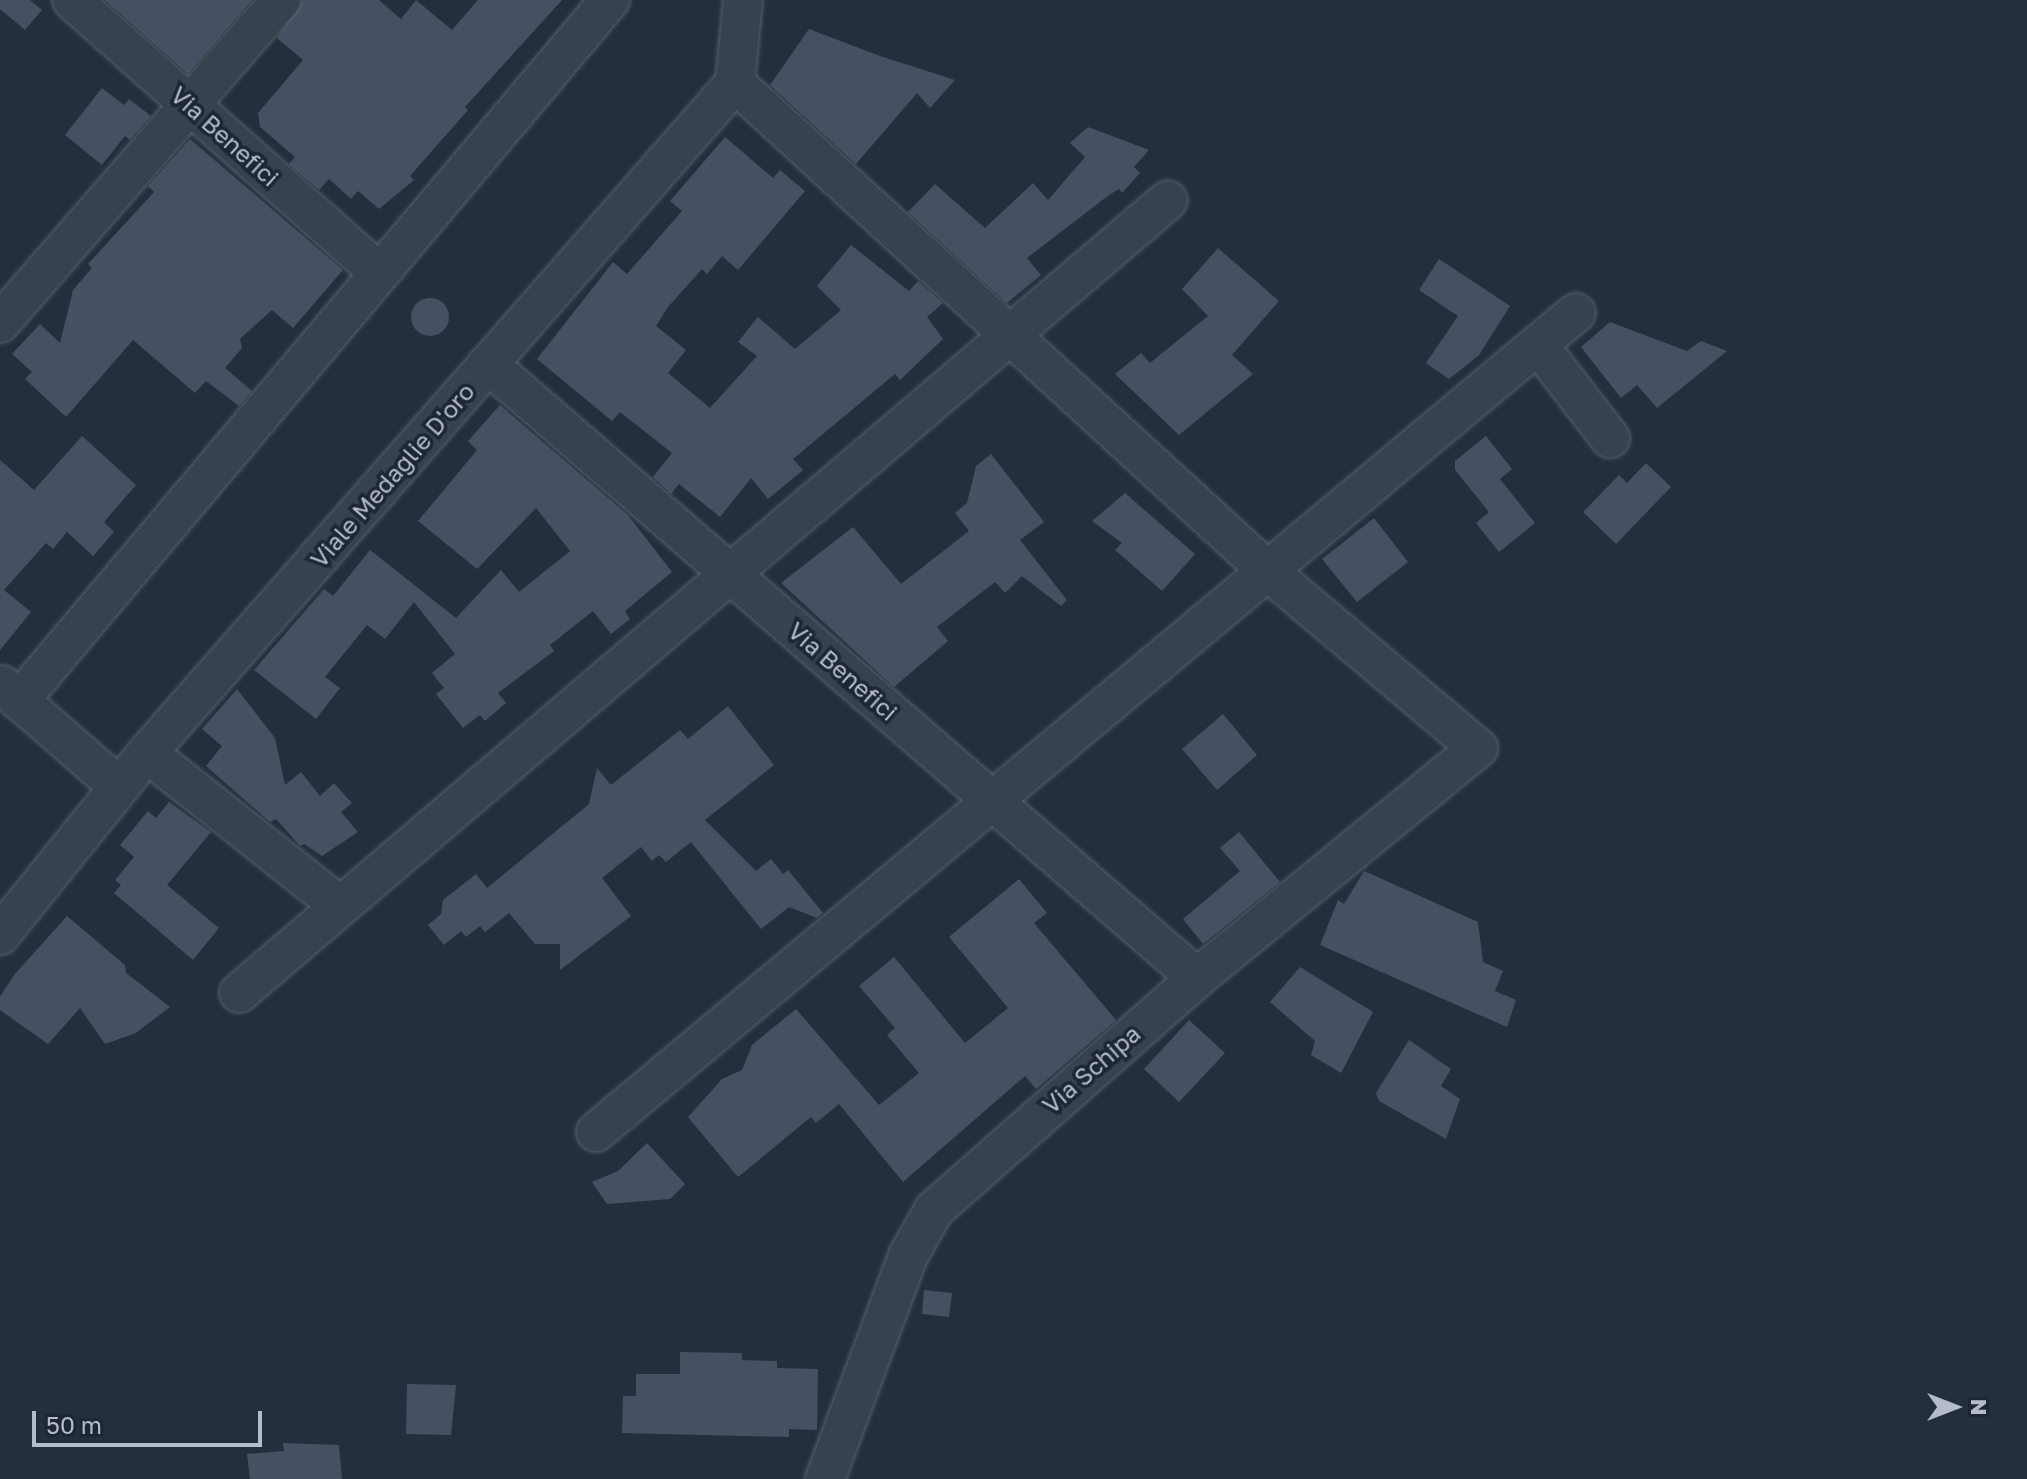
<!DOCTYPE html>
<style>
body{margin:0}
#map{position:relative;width:2027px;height:1479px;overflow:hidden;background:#242f3e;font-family:"Golos Text",sans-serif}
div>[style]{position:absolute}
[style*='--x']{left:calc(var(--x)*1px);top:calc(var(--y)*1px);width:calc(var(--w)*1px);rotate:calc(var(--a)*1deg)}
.building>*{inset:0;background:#455162}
.round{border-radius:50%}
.roads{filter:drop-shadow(0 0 2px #565f6c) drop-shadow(0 0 2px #565f6c)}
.minor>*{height:38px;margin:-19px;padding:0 19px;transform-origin:19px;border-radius:19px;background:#38414e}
span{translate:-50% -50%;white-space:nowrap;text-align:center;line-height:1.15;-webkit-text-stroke:7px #1d2633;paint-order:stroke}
.street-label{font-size:24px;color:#b4bcc9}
.north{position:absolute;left:1915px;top:1367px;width:80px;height:80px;-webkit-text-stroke:6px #1d2633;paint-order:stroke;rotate:90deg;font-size:22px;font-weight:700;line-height:32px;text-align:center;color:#b4bcc9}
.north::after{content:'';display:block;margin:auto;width:28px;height:36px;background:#b4bcc9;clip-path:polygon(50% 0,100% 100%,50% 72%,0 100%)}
.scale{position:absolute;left:32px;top:1411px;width:230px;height:36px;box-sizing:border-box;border:4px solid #b4bcc9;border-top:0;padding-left:10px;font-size:24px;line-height:28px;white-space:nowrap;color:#b4bcc9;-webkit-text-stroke:6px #1d2633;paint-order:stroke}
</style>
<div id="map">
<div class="building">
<div style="clip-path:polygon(0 0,30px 0,42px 10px,25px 30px,0 9px)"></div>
<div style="clip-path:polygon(105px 0,252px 0,188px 74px)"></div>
<div style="clip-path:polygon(302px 0,379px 0,401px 19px,416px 0,452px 30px,478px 0,562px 0,465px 107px,468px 110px,410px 176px,414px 180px,379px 209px,358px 191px,351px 199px,329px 179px,319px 190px,289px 164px,295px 157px,260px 127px,258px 113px,303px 60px,277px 38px)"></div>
<div style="clip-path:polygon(809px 29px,880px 56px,955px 80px,930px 108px,917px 93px,856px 164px,770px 85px)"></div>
<div style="clip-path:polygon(102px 88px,124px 105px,129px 99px,151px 116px,130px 140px,125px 136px,102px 165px,65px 135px)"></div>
<div style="clip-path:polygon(1088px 127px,1149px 150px,1134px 167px,1140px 173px,1122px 193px,1119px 189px,1109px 195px,1027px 258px,1041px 275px,1007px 303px,908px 212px,935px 184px,985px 228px,1033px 183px,1048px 200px,1085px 157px,1070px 143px)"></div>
<div style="clip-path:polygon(725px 137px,773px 178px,780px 170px,805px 191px,738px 270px,722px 256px,707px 274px,702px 269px,668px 307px,656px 326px,686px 350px,668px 373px,710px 408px,757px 356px,738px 342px,758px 317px,795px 349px,841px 310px,817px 286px,851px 245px,909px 291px,918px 281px,943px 303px,927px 317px,943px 339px,900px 380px,895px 374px,793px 459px,803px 470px,768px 499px,751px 478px,720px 517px,679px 484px,671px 494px,653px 477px,672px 453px,620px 412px,612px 421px,537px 359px,613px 262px,627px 274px,682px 211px,670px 201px)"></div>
<div style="clip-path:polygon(190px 139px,343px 270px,293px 328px,272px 310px,240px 339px,242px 348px,225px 368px,252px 391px,239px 406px,206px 381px,195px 393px,133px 340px,66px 417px,25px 379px,32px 372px,12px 354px,40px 324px,60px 343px,73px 290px,92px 268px,88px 264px,154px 192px,148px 186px)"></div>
<div style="clip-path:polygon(1218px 248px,1279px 301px,1232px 355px,1253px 374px,1179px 435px,1115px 374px,1141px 353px,1150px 363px,1208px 316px,1182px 289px)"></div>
<div style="clip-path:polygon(1439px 259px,1510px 306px,1479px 355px,1449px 379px,1426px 363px,1458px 316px,1419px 290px)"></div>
<div class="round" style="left:411px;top:298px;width:38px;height:38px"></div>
<div style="clip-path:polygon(1610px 322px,1687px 351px,1701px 341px,1727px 351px,1657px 408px,1637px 385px,1621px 398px,1581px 347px)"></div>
<div style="clip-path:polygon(500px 405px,628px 515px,672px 572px,625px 611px,630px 619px,611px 634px,593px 611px,550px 645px,554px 651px,498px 693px,506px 703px,485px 721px,480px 715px,463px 728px,436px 694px,444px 688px,432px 673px,455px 654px,414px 602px,385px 639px,367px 625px,325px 677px,340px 688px,316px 719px,254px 670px,324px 589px,333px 596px,370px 550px,456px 618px,501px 570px,519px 592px,570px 551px,536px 508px,477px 569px,418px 521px,477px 450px,468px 441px)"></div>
<div style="clip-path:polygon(82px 436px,136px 485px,104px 522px,114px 532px,93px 556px,67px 532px,53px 549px,46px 543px,4px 590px,31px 612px,0 650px,0 460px,34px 490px)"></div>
<div style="clip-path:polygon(1486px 436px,1512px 469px,1500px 479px,1535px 523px,1499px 552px,1476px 523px,1489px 512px,1455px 470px,1455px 461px)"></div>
<div style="clip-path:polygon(991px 454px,1044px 522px,1020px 540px,1067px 600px,1061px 606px,1022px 576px,1005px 593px,995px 582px,937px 627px,948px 641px,894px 687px,781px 583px,853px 527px,901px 584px,969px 531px,955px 513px,967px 503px,976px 466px)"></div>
<div style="clip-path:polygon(1646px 463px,1671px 487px,1616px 544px,1583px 512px,1619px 475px,1627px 483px)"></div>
<div style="clip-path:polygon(1125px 493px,1195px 554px,1162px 591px,1115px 550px,1122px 543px,1092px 521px)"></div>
<div style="clip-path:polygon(1374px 518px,1408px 562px,1357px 602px,1322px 559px)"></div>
<div style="clip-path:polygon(237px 689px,275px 738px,285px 785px,301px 772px,320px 796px,334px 783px,352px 803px,341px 812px,358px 832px,322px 856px,304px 844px,300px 846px,276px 819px,270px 822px,206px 766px,222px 746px,202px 729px)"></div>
<div style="clip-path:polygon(728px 706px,774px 765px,705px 820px,756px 871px,771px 859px,783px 874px,788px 870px,823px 913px,817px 918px,789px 907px,761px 929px,691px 842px,666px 862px,659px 855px,652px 861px,641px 847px,602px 878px,631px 916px,560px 970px,560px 944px,535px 944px,509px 913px,485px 932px,480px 926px,466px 937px,461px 931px,444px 945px,428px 925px,441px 914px,443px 900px,476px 874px,487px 888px,589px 804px,597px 768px,611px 785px,680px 730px,688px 739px)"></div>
<div style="clip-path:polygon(1223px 714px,1257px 755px,1217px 790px,1182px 749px)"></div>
<div style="clip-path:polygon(169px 802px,211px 832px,167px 885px,219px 928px,193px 960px,114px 893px,121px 885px,115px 880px,134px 857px,120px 845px,148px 811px,156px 818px)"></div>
<div style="clip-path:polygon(1239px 832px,1280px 882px,1203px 944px,1183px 919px,1240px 871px,1220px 848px)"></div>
<div style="clip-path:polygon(1364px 871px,1478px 922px,1483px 962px,1503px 971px,1495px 991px,1516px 1000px,1507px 1027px,1320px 945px,1338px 900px,1344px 904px)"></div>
<div style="clip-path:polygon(1019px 879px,1047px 913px,1034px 923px,1116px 1020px,1036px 1089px,1025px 1076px,903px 1182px,839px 1104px,816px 1123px,811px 1117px,738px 1177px,688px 1117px,722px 1079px,742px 1070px,752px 1045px,796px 1009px,879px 1105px,919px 1073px,887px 1035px,895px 1028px,859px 986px,894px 957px,965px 1043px,1008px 1008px,949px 937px)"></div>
<div style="clip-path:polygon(67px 916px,125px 965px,126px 973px,170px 1007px,136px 1033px,105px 1044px,80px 1008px,48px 1044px,0 1010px,0 997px,14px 975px)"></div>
<div style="clip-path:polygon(1300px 967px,1373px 1012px,1341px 1073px,1311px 1055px,1315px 1041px,1270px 1002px)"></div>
<div style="clip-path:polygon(1189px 1020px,1225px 1053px,1179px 1102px,1144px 1069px)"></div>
<div style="clip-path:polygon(1409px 1040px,1451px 1069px,1441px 1086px,1460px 1099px,1446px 1139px,1379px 1101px,1376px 1093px)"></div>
<div style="clip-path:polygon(647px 1143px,685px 1184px,670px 1199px,607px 1204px,592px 1182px,618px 1171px)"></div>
<div style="clip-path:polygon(924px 1290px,952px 1293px,949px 1317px,922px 1314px)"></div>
<div style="clip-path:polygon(680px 1352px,742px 1353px,742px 1360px,777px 1361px,777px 1368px,818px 1369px,817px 1430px,789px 1429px,789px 1437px,622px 1433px,623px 1396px,636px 1396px,636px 1374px,680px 1374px)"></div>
<div style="clip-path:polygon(407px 1384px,456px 1385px,451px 1435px,406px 1434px)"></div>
<div style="clip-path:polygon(283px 1443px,339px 1445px,342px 1479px,250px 1479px,247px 1454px,284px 1451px)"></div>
</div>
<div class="roads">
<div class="minor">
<div style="--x:72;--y:0;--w:408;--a:41.6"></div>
<div style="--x:735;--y:83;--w:725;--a:42.49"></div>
<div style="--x:1270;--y:573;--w:272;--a:40.1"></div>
<div style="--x:1478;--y:748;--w:363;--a:140.7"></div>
<div style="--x:1197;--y:978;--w:351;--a:138.6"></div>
<div style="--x:934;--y:1210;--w:53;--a:119.5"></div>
<div style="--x:908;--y:1256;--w:238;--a:110.4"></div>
<div style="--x:0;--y:323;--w:428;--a:-49"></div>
<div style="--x:1538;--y:345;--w:118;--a:52.3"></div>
<div style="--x:488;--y:364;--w:938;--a:40.89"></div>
<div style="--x:2;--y:685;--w:155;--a:41.1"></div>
<div style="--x:19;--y:701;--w:917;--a:-49.87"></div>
<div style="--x:147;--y:753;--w:246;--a:38.4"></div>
<div style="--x:0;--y:935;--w:234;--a:-51.1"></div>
<div style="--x:147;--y:753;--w:891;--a:-48.73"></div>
<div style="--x:735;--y:83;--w:83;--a:-84.5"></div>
<div style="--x:239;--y:993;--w:1221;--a:-40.48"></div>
<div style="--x:596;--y:1132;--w:1277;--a:-39.89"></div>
</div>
</div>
<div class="street-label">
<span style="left:225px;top:136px;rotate:42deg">Via Benefici</span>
<span style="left:392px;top:475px;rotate:-49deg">Viale Medaglie D'oro</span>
<span style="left:843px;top:671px;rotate:41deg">Via Benefici</span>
<span style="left:1091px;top:1069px;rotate:-41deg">Via Schipa</span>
</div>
<div class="north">N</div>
<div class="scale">50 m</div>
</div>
